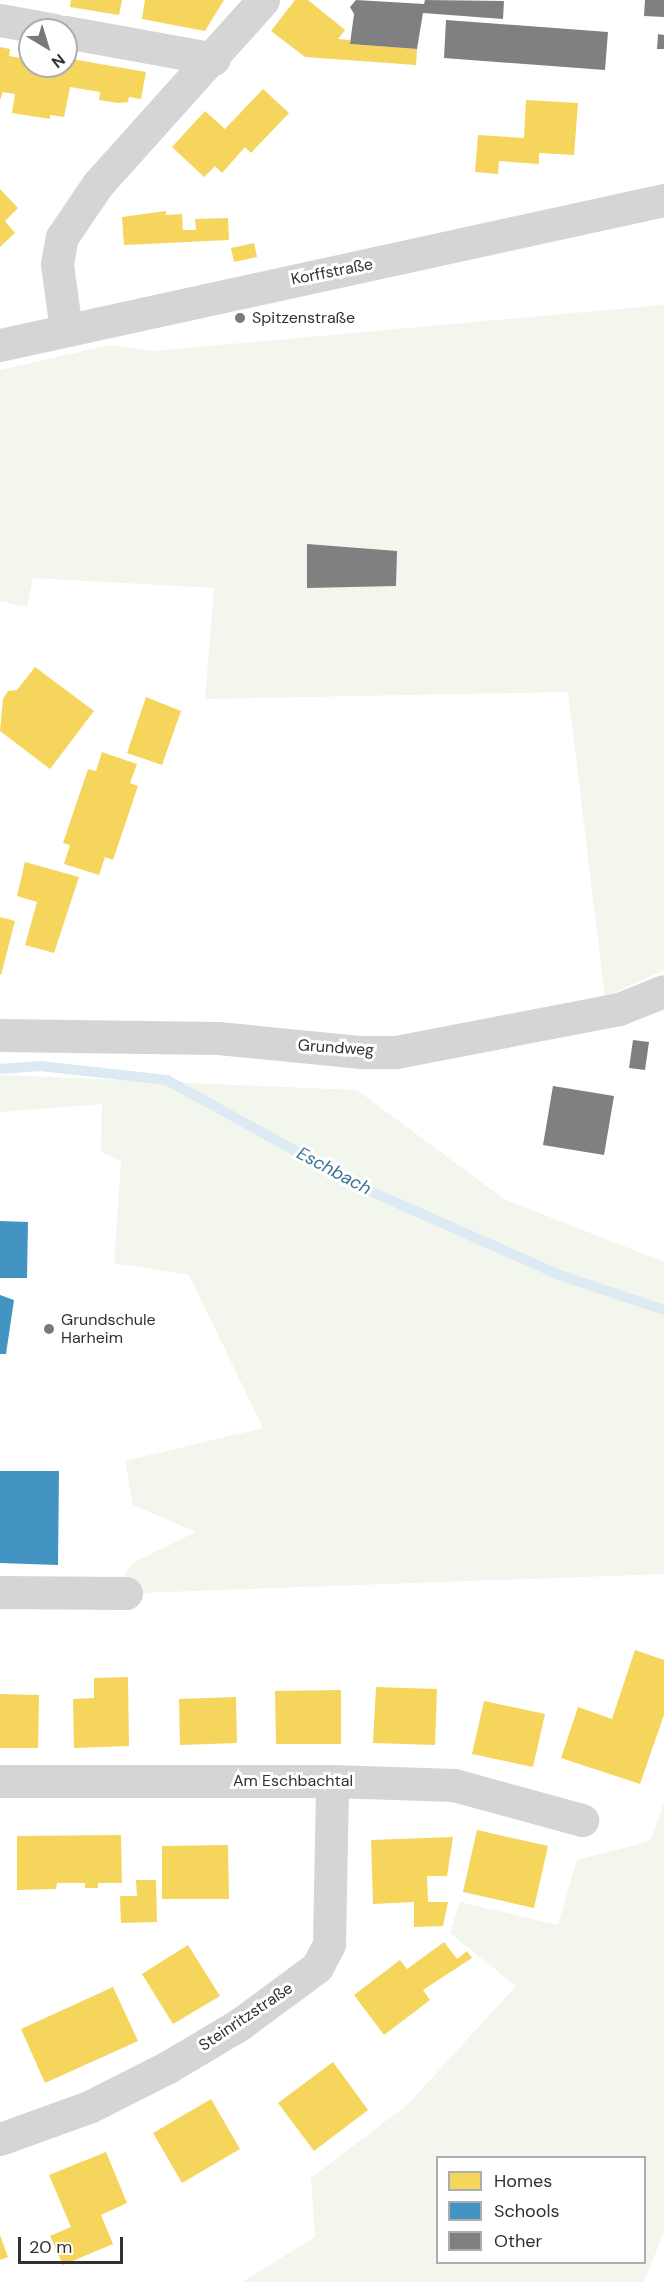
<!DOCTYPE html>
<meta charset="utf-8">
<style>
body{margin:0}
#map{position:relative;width:664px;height:2282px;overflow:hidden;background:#fff;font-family:"DM Sans",sans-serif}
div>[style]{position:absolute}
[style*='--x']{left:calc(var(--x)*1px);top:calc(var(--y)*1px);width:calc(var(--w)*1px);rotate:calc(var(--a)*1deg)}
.green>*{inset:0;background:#f2f6ed}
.homes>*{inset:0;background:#f6d55c}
.schools>*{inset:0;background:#4393c3}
.stream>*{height:10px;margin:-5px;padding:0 5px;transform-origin:5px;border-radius:5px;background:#dbeaf3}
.building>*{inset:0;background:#808080}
.street>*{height:33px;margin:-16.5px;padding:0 16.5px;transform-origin:16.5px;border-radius:16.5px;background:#d5d5d5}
.dots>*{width:16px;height:16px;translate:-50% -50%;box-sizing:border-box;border:3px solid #fff;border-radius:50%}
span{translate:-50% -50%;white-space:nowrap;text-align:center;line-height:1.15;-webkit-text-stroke:6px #fff;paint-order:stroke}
.street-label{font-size:16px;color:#313131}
.poi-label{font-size:16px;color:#313131}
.left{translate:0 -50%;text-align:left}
.water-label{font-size:18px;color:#3a7498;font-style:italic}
.legend{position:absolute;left:436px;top:2156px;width:210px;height:108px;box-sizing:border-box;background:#fff;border:2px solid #adadad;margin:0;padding:8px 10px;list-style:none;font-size:18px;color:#313131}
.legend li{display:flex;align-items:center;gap:12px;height:30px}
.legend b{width:30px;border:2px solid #adadad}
.north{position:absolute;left:18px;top:18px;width:60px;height:60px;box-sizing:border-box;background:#fff;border:2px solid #adadad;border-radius:50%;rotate:142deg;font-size:16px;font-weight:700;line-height:24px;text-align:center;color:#313131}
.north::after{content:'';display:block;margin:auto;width:21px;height:27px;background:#797979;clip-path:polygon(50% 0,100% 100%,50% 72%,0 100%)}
.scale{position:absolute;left:18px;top:2237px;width:105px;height:27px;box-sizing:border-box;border:3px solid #313131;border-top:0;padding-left:8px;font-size:18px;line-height:21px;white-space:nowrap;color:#313131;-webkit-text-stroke:4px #fff;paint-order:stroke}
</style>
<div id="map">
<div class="green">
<div style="clip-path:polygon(664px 305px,664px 970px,605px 997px,568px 692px,205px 699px,214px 588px,33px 578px,27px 607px,0 601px,0 370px,110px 345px,153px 351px)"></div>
<div style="clip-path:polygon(0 1075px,357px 1090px,504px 1199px,664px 1262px,664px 1574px,110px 1594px,133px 1563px,196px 1532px,133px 1505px,125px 1461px,263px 1428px,189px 1275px,114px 1263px,121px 1161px,101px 1152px,102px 1104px,0 1112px)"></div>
<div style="clip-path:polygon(evenodd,664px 1803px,664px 2232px,644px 2282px,242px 2282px,315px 2237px,311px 2178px,408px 2104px,516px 1986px,450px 1933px,460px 1902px,558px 1925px,577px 1860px,650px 1841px,664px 1803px,438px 2158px,644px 2158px,644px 2262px,438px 2262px,438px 2158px)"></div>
</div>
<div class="homes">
<div style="clip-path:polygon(71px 0,122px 0,119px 15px,70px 7px)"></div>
<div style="clip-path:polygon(145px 0,224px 0,205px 31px,142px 19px)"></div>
<div style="clip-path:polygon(295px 0,308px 0,345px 30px,338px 39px,350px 40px,350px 44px,417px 49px,416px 65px,305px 57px,271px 31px)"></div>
<div style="clip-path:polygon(0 47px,10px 49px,9px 56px,21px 58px,22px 51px,30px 52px,30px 66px,66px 66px,66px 58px,146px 72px,141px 99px,129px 97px,128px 102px,118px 103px,99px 100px,100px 92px,70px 87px,64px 117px,50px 115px,50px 119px,12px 113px,15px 94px,3px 92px,0 100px)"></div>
<div style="clip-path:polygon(263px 89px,289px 113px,251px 153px,245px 147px,222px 173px,215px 166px,204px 177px,172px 147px,205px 111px,225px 129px)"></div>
<div style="clip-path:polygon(526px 100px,578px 103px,574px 155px,539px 153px,539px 164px,499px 161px,498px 174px,475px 172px,478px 135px,524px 138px)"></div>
<div style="clip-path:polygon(0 189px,18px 208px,5px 221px,15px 233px,0 247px)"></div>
<div style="clip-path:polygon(166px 211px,166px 215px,182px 214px,183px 230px,196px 230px,195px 219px,228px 218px,229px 240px,124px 245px,122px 217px)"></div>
<div style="clip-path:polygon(254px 243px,257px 257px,234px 262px,231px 248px)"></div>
<div style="clip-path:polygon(35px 667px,94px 711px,50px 769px,0 731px,3px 699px,8px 691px,17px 690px)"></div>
<div style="clip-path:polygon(146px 697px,181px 711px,162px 765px,127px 753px)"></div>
<div style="clip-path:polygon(102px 752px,137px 764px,130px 783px,138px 786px,113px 860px,105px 857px,99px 875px,64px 864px,70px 845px,63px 843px,88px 769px,96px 771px)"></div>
<div style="clip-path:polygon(25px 862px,79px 877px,54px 953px,25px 945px,37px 902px,17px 896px)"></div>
<div style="clip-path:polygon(0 917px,15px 921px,1px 975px,0 974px)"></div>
<div style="clip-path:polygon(635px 1650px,664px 1660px,664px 1715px,640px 1784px,561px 1758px,578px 1707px,612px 1719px)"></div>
<div style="clip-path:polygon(128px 1677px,129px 1746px,74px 1748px,73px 1699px,94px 1698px,94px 1678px)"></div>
<div style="clip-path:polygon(376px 1687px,437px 1689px,435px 1745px,373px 1743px)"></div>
<div style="clip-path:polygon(341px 1690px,341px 1744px,276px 1744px,275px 1691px)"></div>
<div style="clip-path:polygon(0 1694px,39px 1695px,38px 1748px,0 1748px)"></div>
<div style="clip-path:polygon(236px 1697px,237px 1743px,180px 1745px,179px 1699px)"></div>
<div style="clip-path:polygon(484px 1701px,545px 1714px,533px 1767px,472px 1754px)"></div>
<div style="clip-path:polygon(477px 1830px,548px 1846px,534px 1908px,463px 1892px)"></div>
<div style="clip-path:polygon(121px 1835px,122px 1883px,98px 1883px,98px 1888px,85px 1888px,85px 1883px,57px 1883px,56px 1889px,17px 1890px,17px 1836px)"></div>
<div style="clip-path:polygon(453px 1837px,447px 1876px,427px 1876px,428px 1902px,448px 1902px,443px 1926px,414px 1927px,414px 1902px,373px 1904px,371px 1840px)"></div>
<div style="clip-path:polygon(228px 1845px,229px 1899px,162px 1899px,162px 1846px)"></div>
<div style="clip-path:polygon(136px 1880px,156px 1880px,157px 1922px,121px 1923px,120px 1896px,137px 1896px)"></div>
<div style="clip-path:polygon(444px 1942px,457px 1959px,467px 1951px,472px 1958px,423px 1990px,430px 2000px,384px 2035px,354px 1995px,400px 1960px,407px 1969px)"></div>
<div style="clip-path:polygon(188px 1945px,220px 1996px,173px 2024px,142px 1974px)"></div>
<div style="clip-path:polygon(113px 1987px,138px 2041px,45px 2083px,21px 2029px)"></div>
<div style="clip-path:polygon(333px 2062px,368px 2110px,314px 2151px,278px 2103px)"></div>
<div style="clip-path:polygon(211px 2099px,240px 2149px,182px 2183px,153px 2133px)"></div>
<div style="clip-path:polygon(106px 2152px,127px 2203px,101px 2215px,113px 2244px,63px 2265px,50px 2236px,71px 2227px,49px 2175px)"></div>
<div style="clip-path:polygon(0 2235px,8px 2257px,0 2260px)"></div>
</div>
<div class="schools">
<div style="clip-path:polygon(0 1221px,28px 1222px,27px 1278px,0 1278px)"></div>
<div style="clip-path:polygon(0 1295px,14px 1300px,6px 1354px,0 1354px)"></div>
<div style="clip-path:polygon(0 1471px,59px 1471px,58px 1565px,0 1563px)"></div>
</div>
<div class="stream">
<div style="--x:0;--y:1069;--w:40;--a:-4.3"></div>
<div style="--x:40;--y:1066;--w:128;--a:6.3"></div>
<div style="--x:167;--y:1080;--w:222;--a:28.9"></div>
<div style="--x:361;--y:1187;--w:220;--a:23.9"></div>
<div style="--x:562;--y:1276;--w:108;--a:18.4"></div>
</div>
<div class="building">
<div style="clip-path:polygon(356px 0,424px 4px,425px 0,504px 1px,503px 19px,423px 13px,417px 49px,350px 44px,354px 14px,350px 7px)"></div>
<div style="clip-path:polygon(645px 0,664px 0,664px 17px,644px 16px)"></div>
<div style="clip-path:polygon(446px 20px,608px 32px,605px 70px,444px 58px)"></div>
<div style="clip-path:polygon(658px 34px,664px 35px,664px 49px,657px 49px)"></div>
<div style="clip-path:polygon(307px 544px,397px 551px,396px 586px,307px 588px)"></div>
<div style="clip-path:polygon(633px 1040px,649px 1042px,645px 1070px,629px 1068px)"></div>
<div style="clip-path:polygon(553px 1086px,614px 1096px,604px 1155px,543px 1145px)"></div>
</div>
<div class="street">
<div style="--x:0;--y:20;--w:56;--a:10.3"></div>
<div style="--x:66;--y:32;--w:150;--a:10.3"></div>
<div style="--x:66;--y:330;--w:67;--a:-97.8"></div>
<div style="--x:57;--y:264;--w:27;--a:-80"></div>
<div style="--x:62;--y:237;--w:64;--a:-55.8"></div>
<div style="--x:98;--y:184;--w:247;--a:-48.1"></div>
<div style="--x:0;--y:345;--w:680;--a:-12.32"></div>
<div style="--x:0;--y:1035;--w:218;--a:0.8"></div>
<div style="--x:218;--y:1038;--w:144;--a:5.6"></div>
<div style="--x:361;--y:1052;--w:35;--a:0"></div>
<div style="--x:396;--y:1052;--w:227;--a:-10.9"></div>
<div style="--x:619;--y:1009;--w:48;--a:-21.8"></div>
<div style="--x:0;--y:1592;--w:126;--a:0.5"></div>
<div style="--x:0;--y:1781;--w:332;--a:0"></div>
<div style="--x:332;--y:1781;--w:122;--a:1.9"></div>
<div style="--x:454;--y:1785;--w:133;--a:15.3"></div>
<div style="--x:0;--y:2139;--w:95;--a:-19.8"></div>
<div style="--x:89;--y:2107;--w:89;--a:-26.9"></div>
<div style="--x:168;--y:2067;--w:84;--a:-30.8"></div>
<div style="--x:240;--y:2024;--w:96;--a:-36.5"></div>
<div style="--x:317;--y:1967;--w:26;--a:-62"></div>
<div style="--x:329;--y:1944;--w:163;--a:-88.9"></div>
</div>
<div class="dots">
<div style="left:240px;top:318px;background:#797979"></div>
<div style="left:49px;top:1329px;background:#797979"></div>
</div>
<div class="street-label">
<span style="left:332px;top:272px;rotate:-11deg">Korffstraße</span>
<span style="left:336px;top:1048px;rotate:4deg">Grundweg</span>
<span style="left:293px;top:1781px">Am Eschbachtal</span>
<span style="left:246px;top:2017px;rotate:-34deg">Steinritzstraße</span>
</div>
<div class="poi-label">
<span class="left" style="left:252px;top:318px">Spitzenstraße</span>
<span class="left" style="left:61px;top:1329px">Grundschule<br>Harheim</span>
</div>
<div class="water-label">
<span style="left:334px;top:1171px;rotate:28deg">Eschbach</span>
</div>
<ul class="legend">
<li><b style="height:16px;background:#f6d55c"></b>Homes</li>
<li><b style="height:16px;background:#4393c3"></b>Schools</li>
<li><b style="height:16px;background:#808080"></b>Other</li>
</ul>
<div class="north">N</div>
<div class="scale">20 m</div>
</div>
